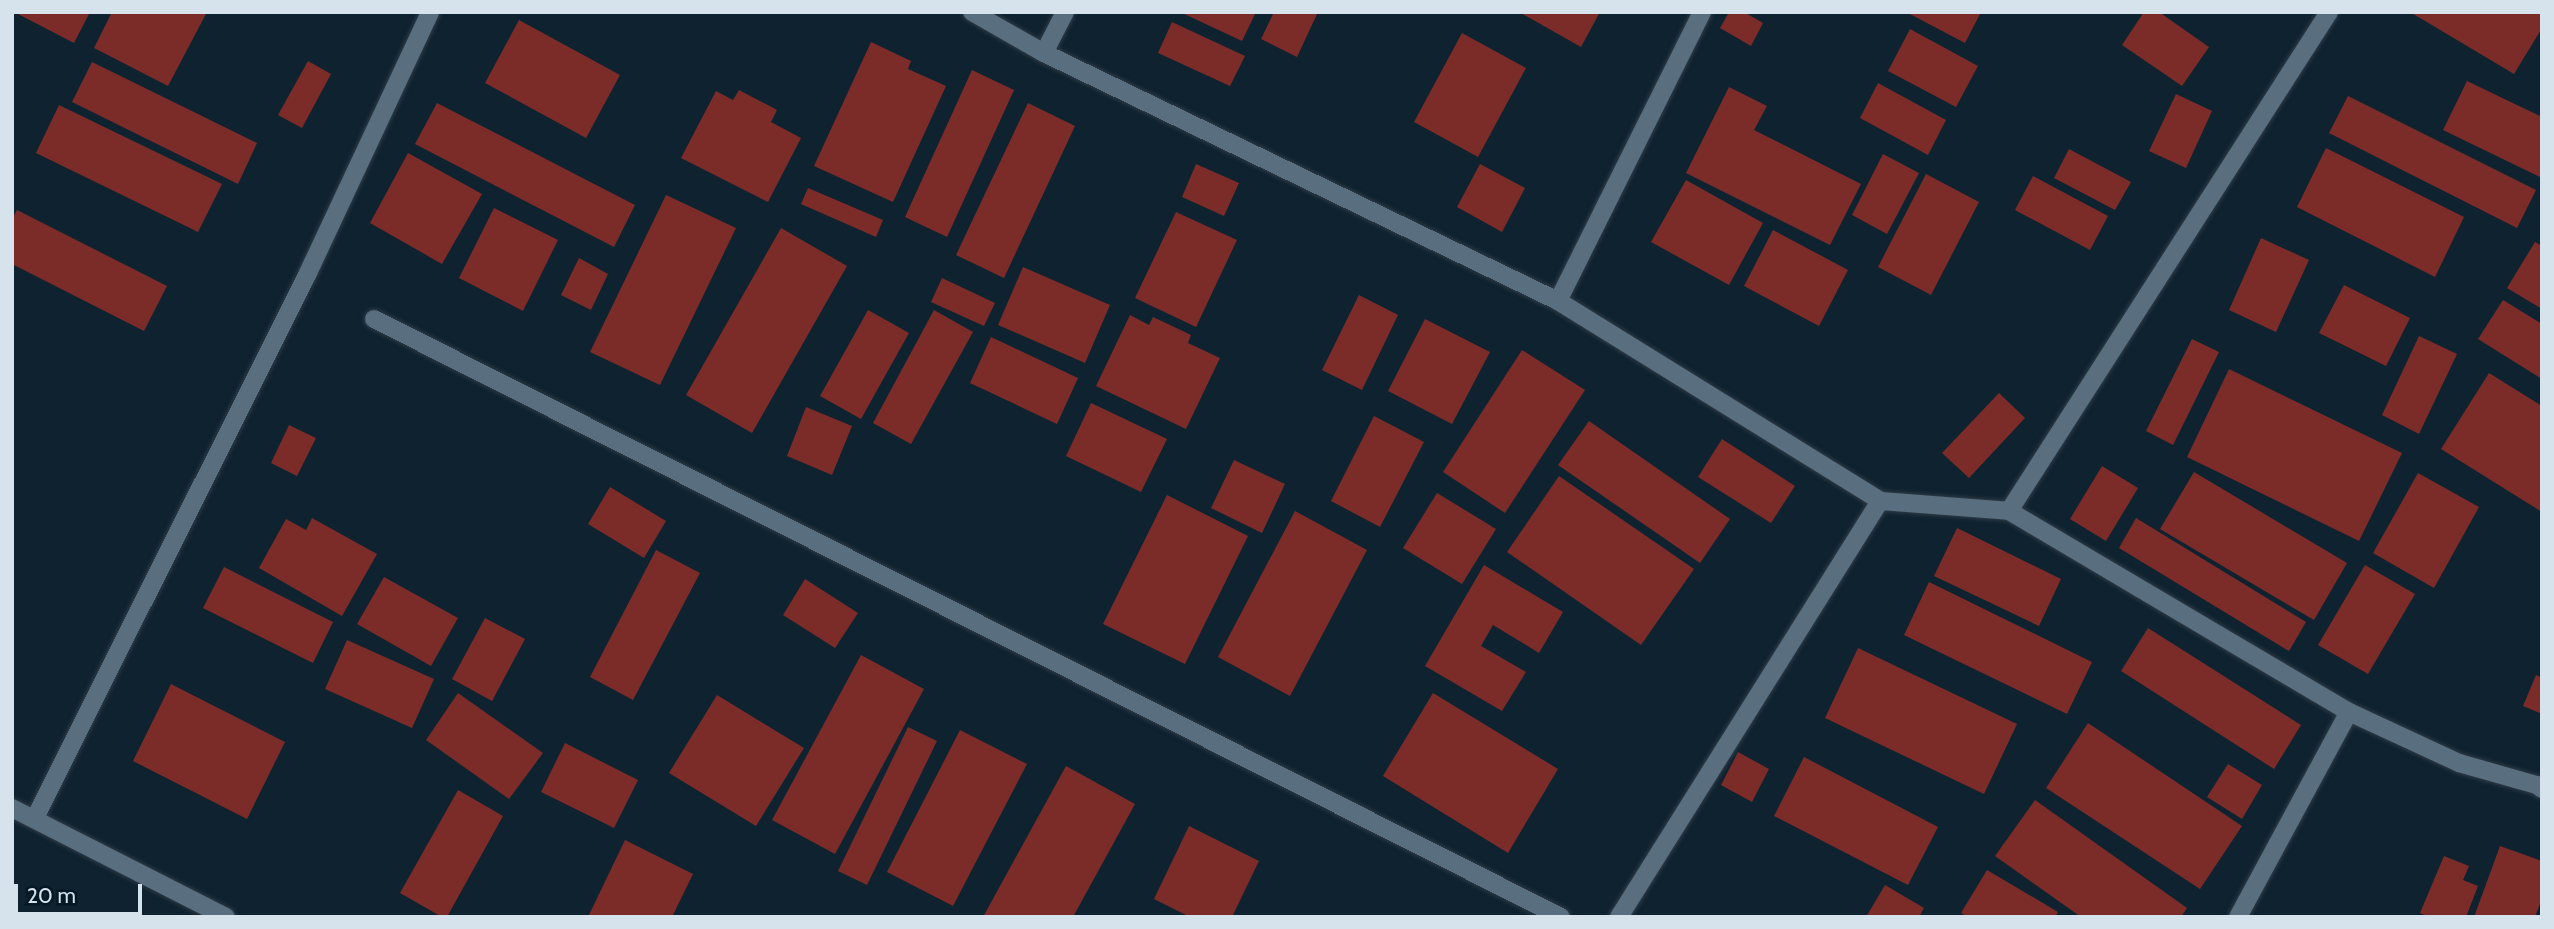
<!DOCTYPE html>
<style>
body{margin:0}
#map{position:relative;width:2554px;height:929px;overflow:hidden;background:#0e2230;font-family:Cabin,sans-serif}
div>[style]{position:absolute}
[style*='--x']{left:calc(var(--x)*1px);top:calc(var(--y)*1px);width:calc(var(--w)*1px);rotate:calc(var(--a)*1deg)}
.building>*{inset:0;background:#7c2c28}
.roads{filter:drop-shadow(0 0 2px #2f3b46) drop-shadow(0 0 2px #2f3b46)}
.minor>*{height:18px;margin:-9px;padding:0 9px;transform-origin:9px;border-radius:9px;background:#596f7f}
span{translate:-50% -50%;white-space:nowrap;text-align:center;line-height:1.15;-webkit-text-stroke:5px #051826;paint-order:stroke}
.frame{position:absolute;inset:0;border:14px solid #d6e3ec;pointer-events:none}
.scale{position:absolute;left:14px;top:884px;width:128px;height:32px;box-sizing:border-box;border:4px solid #d6e3ec;border-top:0;padding-left:9px;font-size:21px;line-height:24px;white-space:nowrap;color:#d6e3ec;-webkit-text-stroke:5px #051826;paint-order:stroke}
</style>
<div id="map">
<div class="building">
<div style="clip-path:polygon(14px 12px,90px 12px,74px 43px)"></div>
<div style="clip-path:polygon(112px 12px,207px 12px,168px 86px,94px 48px)"></div>
<div style="clip-path:polygon(1180px 12px,1256px 12px,1242px 41px)"></div>
<div style="clip-path:polygon(1274px 12px,1318px 12px,1297px 57px,1261px 39px)"></div>
<div style="clip-path:polygon(1519px 12px,1600px 12px,1581px 47px)"></div>
<div style="clip-path:polygon(1729px 12px,1744px 12px,1763px 23px,1751px 46px,1720px 28px)"></div>
<div style="clip-path:polygon(1906px 12px,1981px 12px,1965px 43px)"></div>
<div style="clip-path:polygon(2144px 12px,2159px 12px,2209px 47px,2182px 86px,2122px 45px)"></div>
<div style="clip-path:polygon(2410px 12px,2542px 12px,2542px 28px,2514px 74px)"></div>
<div style="clip-path:polygon(519px 20px,620px 75px,586px 138px,485px 83px)"></div>
<div style="clip-path:polygon(1172px 22px,1245px 56px,1230px 86px,1158px 53px)"></div>
<div style="clip-path:polygon(1910px 29px,1978px 66px,1956px 107px,1888px 71px)"></div>
<div style="clip-path:polygon(1462px 33px,1526px 68px,1478px 157px,1414px 122px)"></div>
<div style="clip-path:polygon(871px 42px,911px 61px,908px 69px,946px 86px,893px 202px,814px 166px)"></div>
<div style="clip-path:polygon(308px 61px,331px 74px,302px 128px,278px 115px)"></div>
<div style="clip-path:polygon(92px 62px,257px 143px,238px 184px,72px 102px)"></div>
<div style="clip-path:polygon(972px 70px,1014px 90px,947px 237px,905px 217px)"></div>
<div style="clip-path:polygon(2467px 81px,2542px 117px,2542px 178px,2443px 130px)"></div>
<div style="clip-path:polygon(1878px 83px,1946px 120px,1928px 155px,1860px 118px)"></div>
<div style="clip-path:polygon(1729px 87px,1767px 106px,1754px 130px,1861px 184px,1830px 245px,1686px 173px)"></div>
<div style="clip-path:polygon(739px 90px,777px 110px,771px 122px,801px 138px,768px 202px,681px 158px,716px 91px,733px 100px)"></div>
<div style="clip-path:polygon(2176px 94px,2212px 111px,2186px 168px,2149px 151px)"></div>
<div style="clip-path:polygon(2348px 96px,2536px 190px,2517px 228px,2329px 133px)"></div>
<div style="clip-path:polygon(437px 103px,635px 205px,614px 247px,415px 144px)"></div>
<div style="clip-path:polygon(1028px 103px,1075px 126px,1004px 278px,956px 255px)"></div>
<div style="clip-path:polygon(59px 105px,222px 184px,198px 232px,36px 153px)"></div>
<div style="clip-path:polygon(2326px 148px,2464px 217px,2435px 277px,2297px 207px)"></div>
<div style="clip-path:polygon(2069px 149px,2131px 182px,2115px 210px,2054px 178px)"></div>
<div style="clip-path:polygon(408px 153px,482px 194px,442px 264px,370px 223px)"></div>
<div style="clip-path:polygon(1883px 154px,1919px 173px,1887px 234px,1852px 215px)"></div>
<div style="clip-path:polygon(1196px 164px,1239px 183px,1224px 216px,1182px 197px)"></div>
<div style="clip-path:polygon(1480px 164px,1525px 188px,1502px 232px,1457px 207px)"></div>
<div style="clip-path:polygon(1926px 174px,1979px 202px,1931px 295px,1878px 267px)"></div>
<div style="clip-path:polygon(2033px 176px,2108px 216px,2090px 250px,2015px 210px)"></div>
<div style="clip-path:polygon(1686px 180px,1763px 223px,1729px 285px,1651px 242px)"></div>
<div style="clip-path:polygon(808px 188px,883px 220px,876px 237px,801px 204px)"></div>
<div style="clip-path:polygon(666px 195px,736px 228px,660px 385px,590px 352px)"></div>
<div style="clip-path:polygon(494px 208px,558px 240px,523px 311px,459px 278px)"></div>
<div style="clip-path:polygon(17px 210px,167px 286px,144px 331px,12px 264px,12px 219px)"></div>
<div style="clip-path:polygon(1176px 212px,1237px 240px,1196px 327px,1135px 298px)"></div>
<div style="clip-path:polygon(781px 228px,847px 266px,752px 433px,686px 395px)"></div>
<div style="clip-path:polygon(1773px 230px,1848px 270px,1819px 326px,1744px 286px)"></div>
<div style="clip-path:polygon(2261px 238px,2309px 260px,2276px 332px,2229px 310px)"></div>
<div style="clip-path:polygon(2535px 242px,2542px 246px,2542px 309px,2507px 288px)"></div>
<div style="clip-path:polygon(579px 258px,608px 274px,591px 310px,561px 295px)"></div>
<div style="clip-path:polygon(1023px 267px,1110px 305px,1085px 363px,998px 325px)"></div>
<div style="clip-path:polygon(942px 278px,995px 303px,984px 326px,931px 302px)"></div>
<div style="clip-path:polygon(2344px 285px,2410px 318px,2386px 366px,2319px 333px)"></div>
<div style="clip-path:polygon(1359px 295px,1398px 315px,1362px 390px,1322px 370px)"></div>
<div style="clip-path:polygon(2503px 300px,2542px 324px,2542px 379px,2478px 339px)"></div>
<div style="clip-path:polygon(868px 310px,909px 333px,861px 419px,820px 396px)"></div>
<div style="clip-path:polygon(934px 310px,973px 332px,911px 444px,873px 423px)"></div>
<div style="clip-path:polygon(1130px 315px,1149px 325px,1153px 317px,1191px 335px,1188px 343px,1220px 358px,1186px 429px,1096px 386px)"></div>
<div style="clip-path:polygon(1425px 319px,1490px 352px,1452px 424px,1388px 391px)"></div>
<div style="clip-path:polygon(2419px 336px,2457px 354px,2419px 434px,2382px 415px)"></div>
<div style="clip-path:polygon(991px 337px,1078px 378px,1057px 424px,970px 383px)"></div>
<div style="clip-path:polygon(2192px 339px,2219px 352px,2173px 445px,2146px 431px)"></div>
<div style="clip-path:polygon(1522px 350px,1585px 390px,1505px 513px,1443px 472px)"></div>
<div style="clip-path:polygon(2229px 369px,2402px 453px,2359px 541px,2187px 457px)"></div>
<div style="clip-path:polygon(2489px 373px,2542px 406px,2542px 512px,2441px 449px)"></div>
<div style="clip-path:polygon(1999px 393px,2025px 418px,1969px 478px,1942px 453px)"></div>
<div style="clip-path:polygon(1091px 403px,1167px 439px,1141px 492px,1066px 456px)"></div>
<div style="clip-path:polygon(806px 407px,852px 426px,832px 475px,787px 456px)"></div>
<div style="clip-path:polygon(1374px 416px,1424px 442px,1380px 527px,1331px 501px)"></div>
<div style="clip-path:polygon(1589px 421px,1730px 519px,1700px 563px,1558px 465px)"></div>
<div style="clip-path:polygon(289px 425px,316px 438px,297px 476px,271px 463px)"></div>
<div style="clip-path:polygon(1722px 439px,1795px 486px,1771px 523px,1698px 477px)"></div>
<div style="clip-path:polygon(1234px 460px,1285px 484px,1262px 533px,1211px 508px)"></div>
<div style="clip-path:polygon(2102px 466px,2138px 488px,2106px 541px,2070px 519px)"></div>
<div style="clip-path:polygon(2194px 472px,2347px 563px,2314px 620px,2160px 529px)"></div>
<div style="clip-path:polygon(2418px 473px,2479px 507px,2434px 588px,2373px 553px)"></div>
<div style="clip-path:polygon(1559px 476px,1694px 569px,1641px 645px,1507px 552px)"></div>
<div style="clip-path:polygon(610px 487px,666px 521px,644px 558px,588px 524px)"></div>
<div style="clip-path:polygon(1437px 493px,1496px 529px,1462px 584px,1403px 548px)"></div>
<div style="clip-path:polygon(1167px 495px,1248px 536px,1185px 664px,1103px 624px)"></div>
<div style="clip-path:polygon(1295px 511px,1367px 550px,1290px 696px,1218px 657px)"></div>
<div style="clip-path:polygon(312px 518px,377px 554px,342px 616px,259px 568px,286px 519px,306px 530px)"></div>
<div style="clip-path:polygon(2136px 518px,2306px 622px,2289px 651px,2119px 548px)"></div>
<div style="clip-path:polygon(1957px 528px,2061px 579px,2039px 626px,1934px 576px)"></div>
<div style="clip-path:polygon(656px 550px,700px 573px,633px 700px,590px 677px)"></div>
<div style="clip-path:polygon(1484px 565px,1563px 612px,1539px 653px,1493px 625px,1481px 646px,1526px 672px,1502px 711px,1425px 666px)"></div>
<div style="clip-path:polygon(2365px 565px,2415px 594px,2368px 674px,2318px 645px)"></div>
<div style="clip-path:polygon(224px 567px,333px 622px,313px 663px,203px 608px)"></div>
<div style="clip-path:polygon(384px 577px,458px 618px,431px 666px,357px 624px)"></div>
<div style="clip-path:polygon(805px 579px,858px 613px,835px 648px,783px 615px)"></div>
<div style="clip-path:polygon(1929px 582px,2092px 662px,2067px 714px,1904px 635px)"></div>
<div style="clip-path:polygon(485px 618px,525px 639px,492px 701px,452px 679px)"></div>
<div style="clip-path:polygon(2148px 628px,2301px 725px,2274px 769px,2121px 671px)"></div>
<div style="clip-path:polygon(347px 640px,434px 679px,412px 728px,325px 689px)"></div>
<div style="clip-path:polygon(1858px 648px,2017px 724px,1984px 794px,1825px 718px)"></div>
<div style="clip-path:polygon(861px 655px,924px 689px,835px 854px,772px 820px)"></div>
<div style="clip-path:polygon(2536px 675px,2542px 678px,2542px 714px,2523px 706px)"></div>
<div style="clip-path:polygon(171px 684px,285px 742px,247px 819px,133px 761px)"></div>
<div style="clip-path:polygon(458px 693px,543px 753px,509px 799px,426px 740px)"></div>
<div style="clip-path:polygon(1433px 693px,1558px 769px,1508px 853px,1383px 776px)"></div>
<div style="clip-path:polygon(717px 695px,804px 748px,756px 826px,669px 773px)"></div>
<div style="clip-path:polygon(2088px 723px,2242px 826px,2200px 889px,2046px 788px)"></div>
<div style="clip-path:polygon(908px 727px,937px 741px,867px 885px,838px 871px)"></div>
<div style="clip-path:polygon(960px 730px,1027px 764px,953px 906px,887px 872px)"></div>
<div style="clip-path:polygon(565px 743px,638px 780px,614px 828px,541px 792px)"></div>
<div style="clip-path:polygon(1738px 752px,1769px 769px,1752px 802px,1721px 785px)"></div>
<div style="clip-path:polygon(1804px 757px,1938px 827px,1908px 885px,1774px 816px)"></div>
<div style="clip-path:polygon(2228px 764px,2262px 785px,2242px 819px,2207px 797px)"></div>
<div style="clip-path:polygon(1066px 766px,1135px 804px,1073px 917px,983px 917px)"></div>
<div style="clip-path:polygon(458px 790px,503px 816px,447px 917px,442px 917px,400px 893px)"></div>
<div style="clip-path:polygon(2035px 800px,2187px 908px,2181px 917px,2081px 917px,1995px 856px)"></div>
<div style="clip-path:polygon(1189px 826px,1259px 861px,1232px 917px,1190px 917px,1154px 899px)"></div>
<div style="clip-path:polygon(625px 840px,693px 874px,672px 917px,588px 917px)"></div>
<div style="clip-path:polygon(2500px 846px,2542px 861px,2542px 898px,2535px 917px,2474px 917px)"></div>
<div style="clip-path:polygon(2444px 856px,2469px 866px,2463px 880px,2478px 886px,2466px 917px,2429px 917px,2420px 913px)"></div>
<div style="clip-path:polygon(1987px 870px,2058px 912px,2055px 917px,1968px 917px,1961px 913px)"></div>
<div style="clip-path:polygon(1885px 885px,1924px 908px,1919px 917px,1866px 917px)"></div>
</div>
<div class="roads">
<div class="minor">
<div style="--x:972;--y:12;--w:83;--a:29.7"></div>
<div style="--x:1044;--y:53;--w:46;--a:-62.9"></div>
<div style="--x:1044;--y:53;--w:571;--a:25.76"></div>
<div style="--x:1558;--y:301;--w:379;--a:31.8"></div>
<div style="--x:1880;--y:501;--w:129;--a:4.4"></div>
<div style="--x:2009;--y:511;--w:395;--a:30.6"></div>
<div style="--x:2349;--y:712;--w:121;--a:24.9"></div>
<div style="--x:2459;--y:763;--w:81;--a:15.8"></div>
<div style="--x:2537;--y:785;--w:6;--a:39"></div>
<div style="--x:1558;--y:301;--w:323;--a:-63.5"></div>
<div style="--x:374;--y:319;--w:1329;--a:26.74"></div>
<div style="--x:2009;--y:511;--w:593;--a:-57.33"></div>
<div style="--x:12;--y:808;--w:240;--a:27"></div>
<div style="--x:35;--y:818;--w:610;--a:-63.39"></div>
<div style="--x:308;--y:273;--w:288;--a:-64.9"></div>
<div style="--x:1619;--y:917;--w:491;--a:-57.9"></div>
<div style="--x:2238;--y:917;--w:233;--a:-61.6"></div>
</div>
</div>
<div class="frame"></div>
<div class="scale">20 m</div>
</div>
